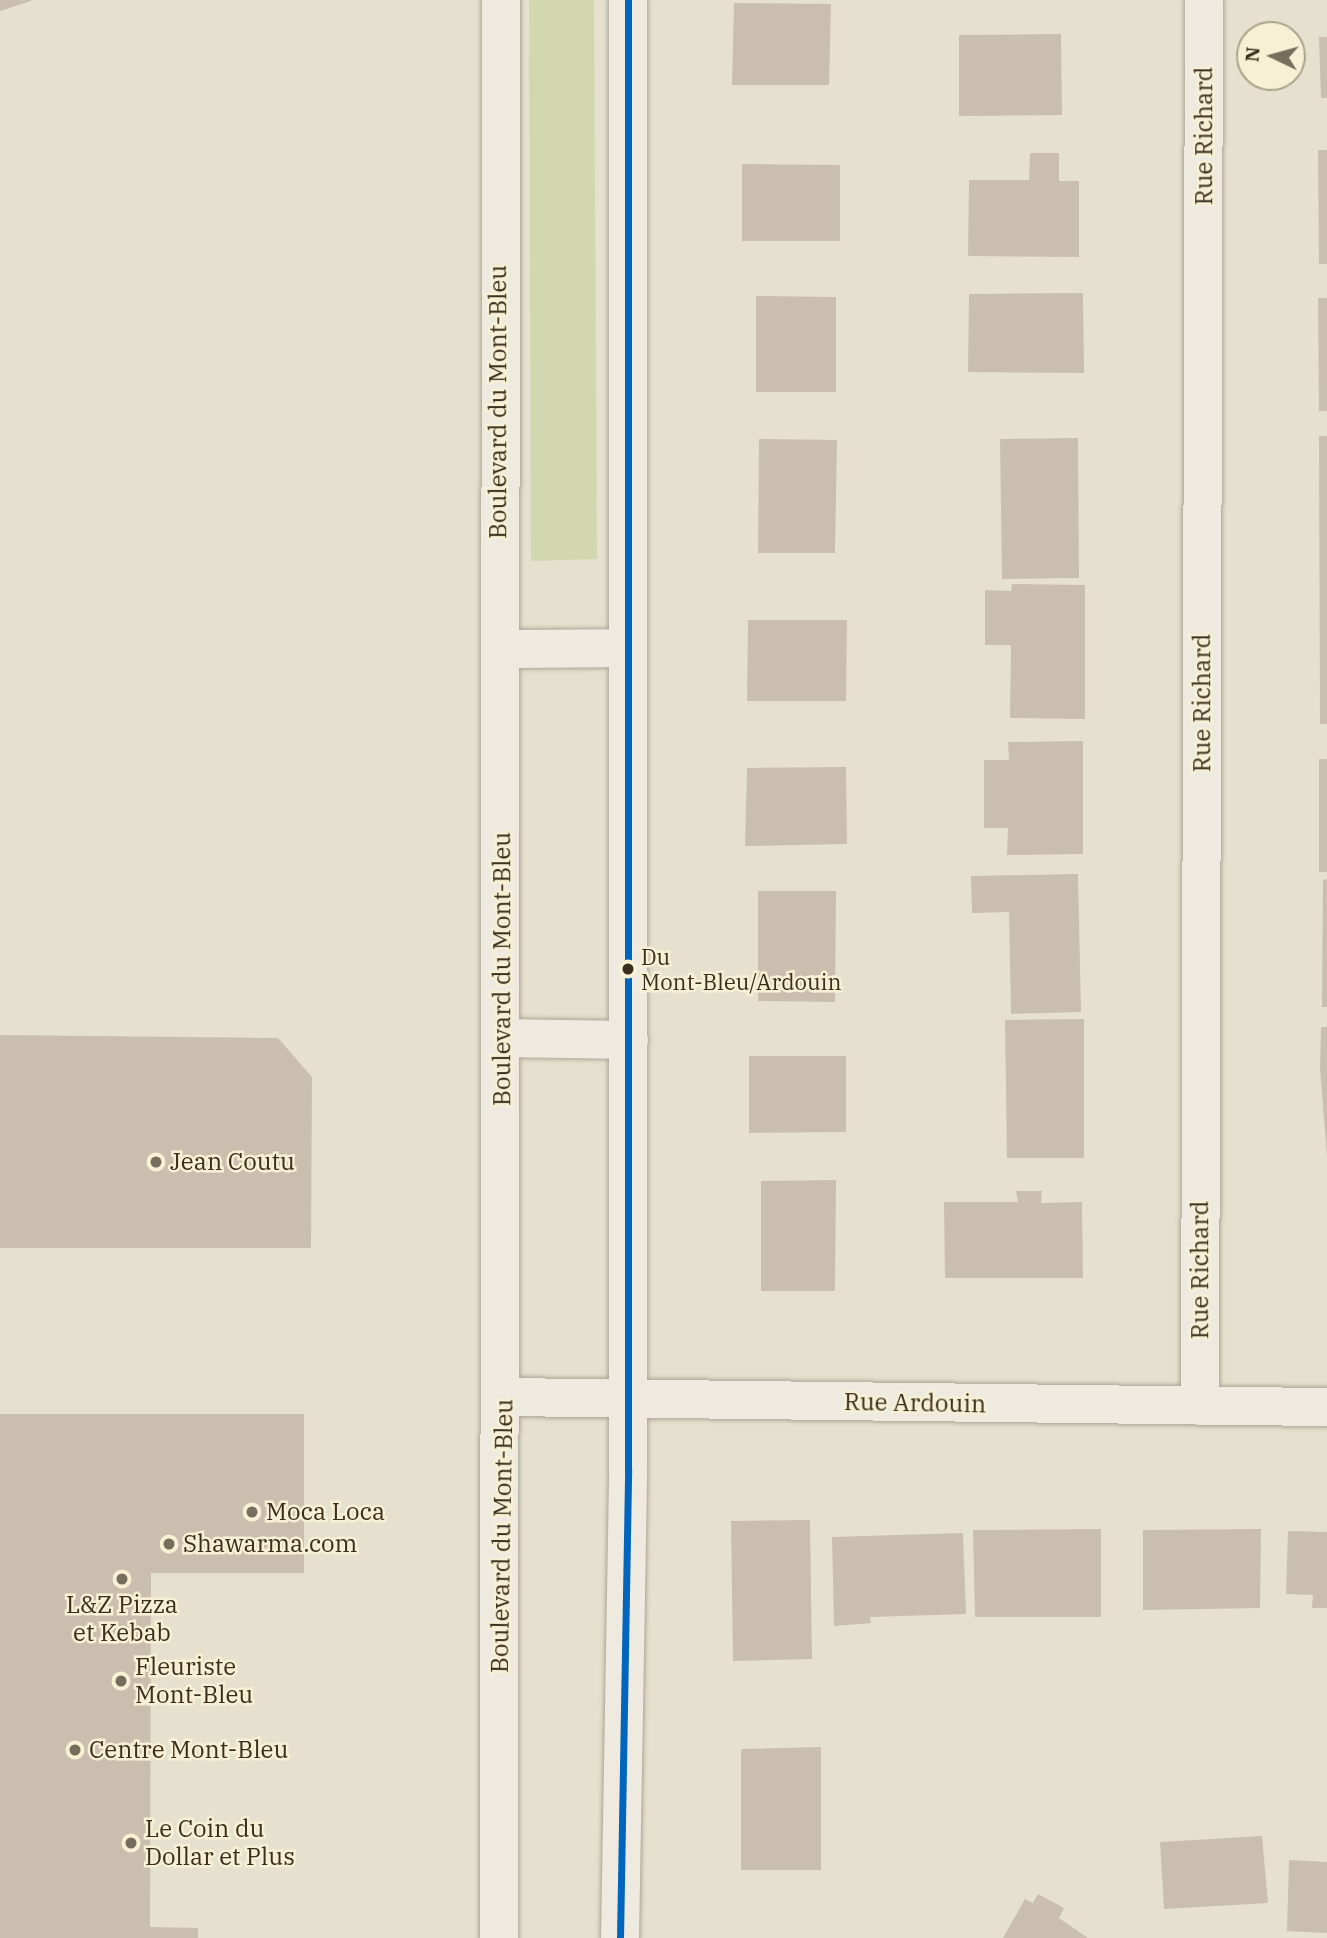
<!DOCTYPE html>
<style>
body{margin:0}
#map{position:relative;width:1327px;height:1938px;overflow:hidden;background:#e6e1ce;font-family:"IBM Plex Serif",serif}
div>[style]{position:absolute}
[style*='--x']{left:calc(var(--x)*1px);top:calc(var(--y)*1px);width:calc(var(--w)*1px);rotate:calc(var(--a)*1deg)}
.green>*{inset:0;background:#d3d7b0}
.building>*{inset:0;background:#cabfae}
.roads{filter:drop-shadow(0 0 2px #aba596) drop-shadow(0 0 2px #aba596)}
.minor>*{height:38px;margin:-19px;padding:0 19px;transform-origin:19px;border-radius:19px;background:#eeeae0}
.bus-1>*{height:7px;margin:-3.5px;padding:0 3.5px;transform-origin:3.5px;border-radius:3.5px;background:#0065bd}
.dots>*{width:19px;height:19px;translate:-50% -50%;box-sizing:border-box;border:4px solid #f7f0d4;border-radius:50%}
span{translate:-50% -50%;white-space:nowrap;text-align:center;line-height:1.15;-webkit-text-stroke:5px #f7f0d4;paint-order:stroke}
.bus-label{font-size:22px;color:#3a2e1e}
.left{translate:0 -50%;text-align:left}
.street-label{font-size:24px;color:#3a2e1e}
.poi-label{font-size:24px;color:#3a2e1e}
.north{position:absolute;left:1236px;top:21px;width:70px;height:70px;box-sizing:border-box;background:#f7f0d4;border:2px solid #aba28b;border-radius:50%;rotate:275deg;font-size:19px;font-weight:700;line-height:28px;text-align:center;color:#3a2e1e}
.north::after{content:'';display:block;margin:auto;width:24px;height:32px;background:#766d5c;clip-path:polygon(50% 0,100% 100%,50% 72%,0 100%)}
</style>
<div id="map">
<div class="green">
<div style="clip-path:polygon(529px 0,594px 0,597px 559px,531px 561px)"></div>
</div>
<div class="building">
<div style="clip-path:polygon(0 0,31px 0,31px 1px,0 11px)"></div>
<div style="clip-path:polygon(734px 3px,831px 4px,829px 85px,732px 85px)"></div>
<div style="clip-path:polygon(1061px 34px,1062px 115px,959px 116px,959px 35px)"></div>
<div style="clip-path:polygon(1319px 37px,1327px 37px,1327px 98px,1321px 98px)"></div>
<div style="clip-path:polygon(1318px 150px,1327px 150px,1327px 264px,1319px 264px)"></div>
<div style="clip-path:polygon(1030px 153px,1059px 153px,1059px 181px,1079px 181px,1079px 257px,968px 256px,969px 180px,1029px 180px)"></div>
<div style="clip-path:polygon(742px 164px,840px 165px,840px 241px,742px 241px)"></div>
<div style="clip-path:polygon(1083px 293px,1084px 373px,968px 372px,969px 294px)"></div>
<div style="clip-path:polygon(756px 296px,836px 297px,836px 392px,756px 392px)"></div>
<div style="clip-path:polygon(1318px 298px,1327px 298px,1327px 411px,1319px 411px)"></div>
<div style="clip-path:polygon(1319px 436px,1327px 436px,1327px 724px,1320px 724px)"></div>
<div style="clip-path:polygon(1078px 438px,1079px 578px,1002px 579px,1000px 439px)"></div>
<div style="clip-path:polygon(759px 439px,837px 440px,835px 553px,758px 553px)"></div>
<div style="clip-path:polygon(1012px 584px,1085px 585px,1085px 719px,1010px 718px,1011px 645px,985px 645px,985px 590px,1011px 591px)"></div>
<div style="clip-path:polygon(748px 620px,847px 620px,846px 701px,747px 701px)"></div>
<div style="clip-path:polygon(1083px 741px,1083px 854px,1007px 855px,1008px 828px,984px 828px,984px 760px,1009px 760px,1008px 742px)"></div>
<div style="clip-path:polygon(1319px 759px,1327px 759px,1327px 872px,1319px 872px)"></div>
<div style="clip-path:polygon(846px 767px,847px 844px,745px 846px,747px 768px)"></div>
<div style="clip-path:polygon(1078px 874px,1081px 1012px,1011px 1014px,1009px 912px,972px 913px,971px 876px)"></div>
<div style="clip-path:polygon(1327px 879px,1327px 1007px,1322px 1007px,1323px 880px)"></div>
<div style="clip-path:polygon(758px 891px,836px 891px,835px 1002px,758px 1001px)"></div>
<div style="clip-path:polygon(1084px 1019px,1084px 1158px,1007px 1158px,1005px 1020px)"></div>
<div style="clip-path:polygon(1321px 1027px,1327px 1027px,1327px 1156px,1320px 1068px)"></div>
<div style="clip-path:polygon(0 1035px,278px 1038px,312px 1077px,311px 1248px,0 1248px)"></div>
<div style="clip-path:polygon(749px 1056px,846px 1056px,846px 1132px,749px 1133px)"></div>
<div style="clip-path:polygon(836px 1180px,835px 1291px,761px 1291px,761px 1181px)"></div>
<div style="clip-path:polygon(1016px 1191px,1042px 1191px,1041px 1203px,1082px 1202px,1083px 1278px,945px 1278px,944px 1202px,1018px 1202px)"></div>
<div style="clip-path:polygon(0 1414px,304px 1414px,304px 1573px,151px 1573px,150px 1927px,198px 1928px,198px 1938px,0 1938px)"></div>
<div style="clip-path:polygon(810px 1520px,812px 1659px,733px 1661px,731px 1521px)"></div>
<div style="clip-path:polygon(1101px 1529px,1101px 1617px,975px 1617px,973px 1530px)"></div>
<div style="clip-path:polygon(1261px 1529px,1260px 1608px,1143px 1610px,1143px 1530px)"></div>
<div style="clip-path:polygon(1288px 1531px,1327px 1532px,1327px 1608px,1312px 1608px,1313px 1595px,1286px 1594px)"></div>
<div style="clip-path:polygon(963px 1533px,966px 1614px,870px 1617px,871px 1623px,834px 1626px,832px 1537px)"></div>
<div style="clip-path:polygon(821px 1747px,821px 1870px,741px 1870px,741px 1749px)"></div>
<div style="clip-path:polygon(1262px 1836px,1268px 1903px,1164px 1909px,1160px 1842px)"></div>
<div style="clip-path:polygon(1289px 1860px,1327px 1862px,1327px 1933px,1287px 1931px)"></div>
<div style="clip-path:polygon(1038px 1894px,1064px 1908px,1059px 1918px,1088px 1938px,1003px 1938px,1025px 1899px,1033px 1903px)"></div>
</div>
<div class="roads">
<div class="minor">
<div style="--x:500;--y:649;--w:128;--a:-0.4"></div>
<div style="--x:502;--y:1038;--w:127;--a:0.9"></div>
<div style="--x:504;--y:1397;--w:823;--a:0.7"></div>
<div style="--x:1200;--y:1406;--w:1406;--a:-89.84"></div>
<div style="--x:499;--y:1938;--w:1938;--a:-89.94"></div>
<div style="--x:620;--y:1938;--w:467;--a:-89"></div>
<div style="--x:628;--y:1471;--w:1471;--a:-90"></div>
</div>
</div>
<div class="bus-1">
<div style="--x:620;--y:1938;--w:467;--a:-89"></div>
<div style="--x:628;--y:1471;--w:1471;--a:-90"></div>
</div>
<div class="dots">
<div style="left:628px;top:969px;background:#3a2e1e"></div>
<div style="left:156px;top:1162px;background:#766d5c"></div>
<div style="left:252px;top:1512px;background:#766d5c"></div>
<div style="left:169px;top:1544px;background:#766d5c"></div>
<div style="left:122px;top:1579px;background:#766d5c"></div>
<div style="left:121px;top:1681px;background:#766d5c"></div>
<div style="left:75px;top:1750px;background:#766d5c"></div>
<div style="left:131px;top:1843px;background:#766d5c"></div>
</div>
<div class="bus-label">
<span class="left" style="left:641px;top:969px">Du<br>Mont-Bleu/Ardouin</span>
</div>
<div class="street-label">
<span style="left:1204px;top:136px;rotate:-90deg">Rue Richard</span>
<span style="left:498px;top:402px;rotate:-90deg">Boulevard du Mont-Bleu</span>
<span style="left:1202px;top:703px;rotate:-90deg">Rue Richard</span>
<span style="left:502px;top:969px;rotate:-90deg">Boulevard du Mont-Bleu</span>
<span style="left:1200px;top:1270px;rotate:-90deg">Rue Richard</span>
<span style="left:915px;top:1403px;rotate:1deg">Rue Ardouin</span>
<span style="left:502px;top:1536px;rotate:-89deg">Boulevard du Mont-Bleu</span>
</div>
<div class="poi-label">
<span class="left" style="left:170px;top:1162px">Jean Coutu</span>
<span class="left" style="left:266px;top:1512px">Moca Loca</span>
<span class="left" style="left:183px;top:1544px">Shawarma.com</span>
<span style="left:122px;top:1619px">L&amp;Z Pizza<br>et Kebab</span>
<span class="left" style="left:135px;top:1681px">Fleuriste<br>Mont-Bleu</span>
<span class="left" style="left:89px;top:1750px">Centre Mont-Bleu</span>
<span class="left" style="left:145px;top:1843px">Le Coin du<br>Dollar et Plus</span>
</div>
<div class="north">N</div>
</div>
